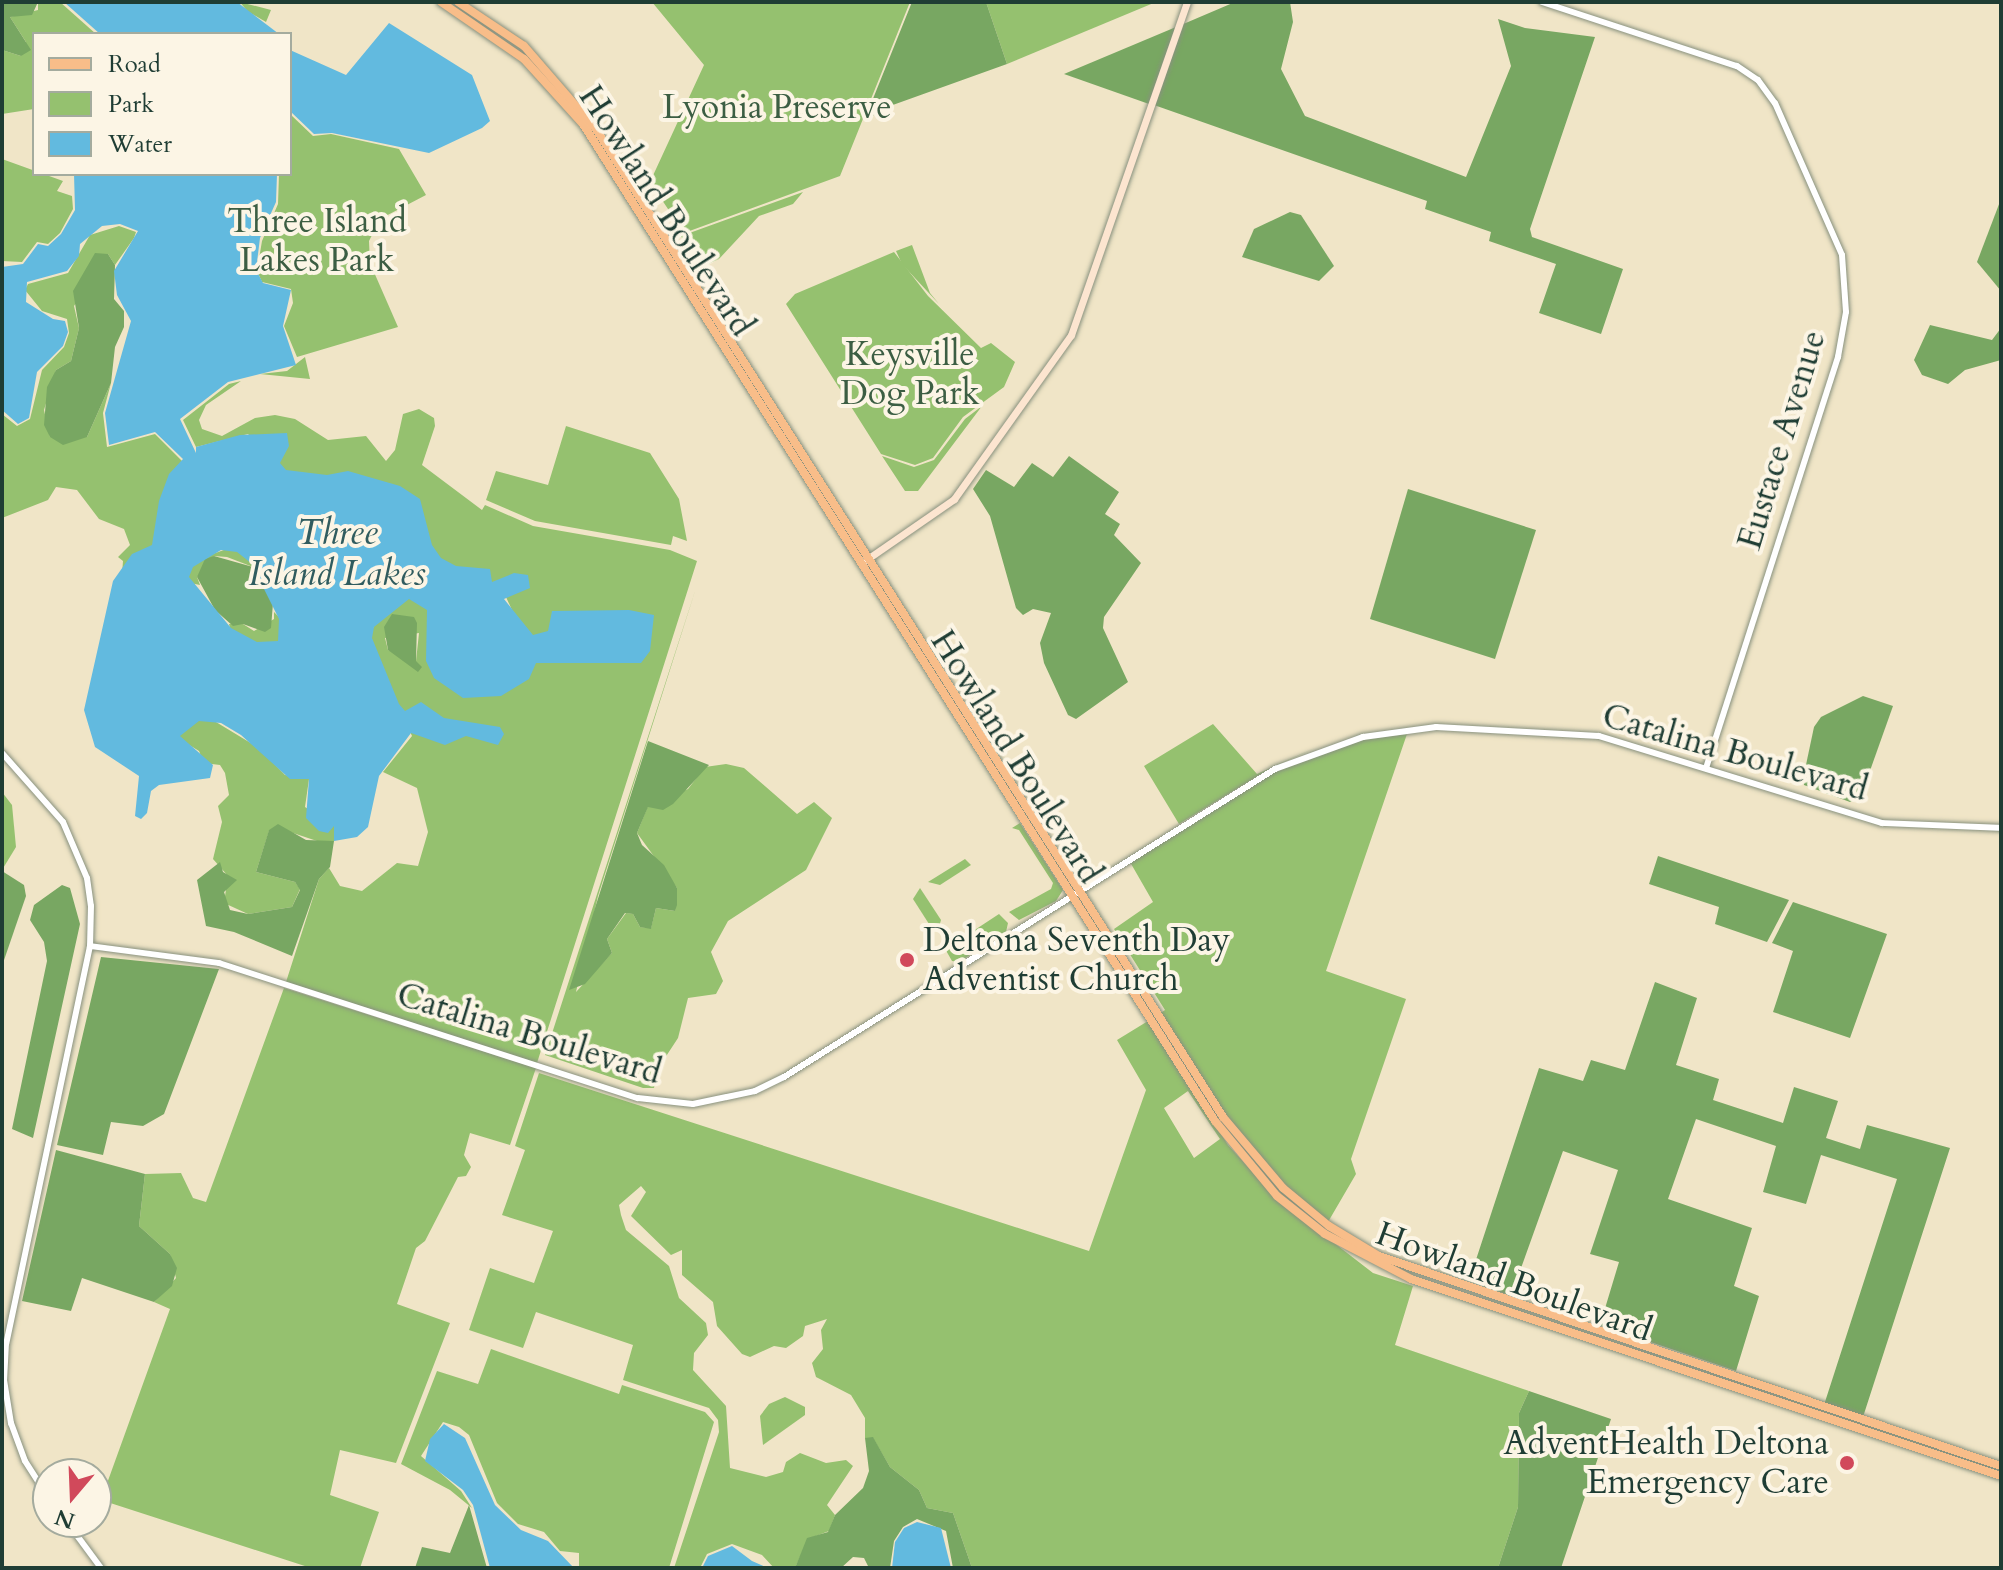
<!DOCTYPE html>
<style>
body{margin:0}
#map{position:relative;width:2003px;height:1570px;overflow:hidden;background:#f0e5c7;font-family:Cardo,serif}
div>[style]{position:absolute}
[style*='--x']{left:calc(var(--x)*1px);top:calc(var(--y)*1px);width:calc(var(--w)*1px);rotate:calc(var(--a)*1deg)}
.green>*{inset:0;background:#95c16f}
.forest>*{inset:0;background:#78a762}
.water>*{inset:0;background:#62badf}
.roads{filter:drop-shadow(0 0 2px #88917e) drop-shadow(0 0 2px #88917e)}
.tertiary>*{height:6px;margin:-3px;padding:0 3px;transform-origin:3px;border-radius:3px;background:#fff}
.secondary>*{height:7px;margin:-3.5px;padding:0 3.5px;transform-origin:3.5px;border-radius:3.5px;background:#fce5d0}
.primary>*{height:8px;margin:-4px;padding:0 4px;transform-origin:4px;border-radius:4px;background:#f8bd89}
.dots>*{width:22px;height:22px;translate:-50% -50%;box-sizing:border-box;border:4px solid #fcf5e5;border-radius:50%}
span{translate:-50% -50%;white-space:nowrap;text-align:center;line-height:1.15;-webkit-text-stroke:8px #fcf5e5;paint-order:stroke}
.park-label{font-size:34px;color:#3c5e43}
.street-label{font-size:34px;color:#1f3d34}
.poi-label{font-size:34px;color:#1f3d34}
.left{translate:0 -50%;text-align:left}
.right{translate:-100% -50%;text-align:right}
.water-label{font-size:36px;color:#305c5f;font-style:italic}
.frame{position:absolute;inset:0;border:4px solid #1f3d34;pointer-events:none}
.legend{position:absolute;left:32px;top:32px;width:260px;height:144px;box-sizing:border-box;background:#fcf5e5;border:2px solid #a4ab9e;margin:0;padding:10px 14px;list-style:none;font-size:24px;color:#1f3d34}
.legend li{display:flex;align-items:center;gap:16px;height:40px}
.legend b{width:40px;border:2px solid #a4ab9e}
.north{position:absolute;left:32px;top:1458px;width:80px;height:80px;box-sizing:border-box;background:#fcf5e5;border:2px solid #a4ab9e;border-radius:50%;rotate:199deg;font-size:22px;font-weight:700;line-height:32px;text-align:center;color:#1f3d34}
.north::after{content:'';display:block;margin:auto;width:28px;height:36px;background:#d1495b;clip-path:polygon(50% 0,100% 100%,50% 72%,0 100%)}
</style>
<div id="map">
<div class="green">
<div style="clip-path:polygon(38px 2px,60px 2px,96px 34px,34px 34px,34px 109px,2px 114px,2px 50px,21px 56px,26px 42px,10px 17px,38px 10px)"></div>
<div style="clip-path:polygon(240px 2px,271px 10px,266px 22px,247px 11px)"></div>
<div style="clip-path:polygon(652px 2px,910px 2px,840px 176px,684px 233px,650px 182px,704px 65px)"></div>
<div style="clip-path:polygon(986px 2px,1156px 2px,1007px 64px)"></div>
<div style="clip-path:polygon(290px 114px,313px 136px,331px 134px,399px 149px,426px 195px,380px 219px,369px 241px,370px 263px,398px 327px,297px 357px,284px 326px,293px 303px,291px 289px,262px 282px,257px 271px,262px 241px,278px 204px,279px 174px,290px 174px)"></div>
<div style="clip-path:polygon(2px 159px,63px 181px,57px 191px,72px 196px,73px 209px,60px 233px,48px 244px,37px 242px,22px 262px,2px 261px)"></div>
<div style="clip-path:polygon(803px 192px,793px 204px,759px 216px,719px 259px,708px 264px,697px 260px,672px 223px,684px 235px)"></div>
<div style="clip-path:polygon(119px 226px,136px 232px,134px 238px,115px 265px,108px 254px,74px 306px,79px 328px,71px 361px,56px 370px,44px 410px,50px 437px,87px 437px,111px 383px,103px 413px,107px 447px,155px 434px,182px 461px,169px 535px,122px 574px,123px 561px,118px 557px,130px 545px,124px 529px,99px 519px,77px 490px,56px 487px,48px 500px,2px 518px,2px 414px,17px 426px,30px 419px,42px 370px,64px 347px,69px 333px,67px 319px,42px 311px,25px 290px,28px 284px,68px 273px,90px 235px)"></div>
<div style="clip-path:polygon(912px 245px,930px 293px,939px 304px,902px 264px,896px 251px)"></div>
<div style="clip-path:polygon(894px 252px,928px 296px,981px 348px,991px 343px,1015px 362px,1004px 387px,963px 417px,933px 458px,915px 465px,881px 454px,786px 304px,795px 294px)"></div>
<div style="clip-path:polygon(305px 357px,310px 379px,260px 374px,287px 371px)"></div>
<div style="clip-path:polygon(evenodd,241px 381px,206px 405px,199px 420px,202px 429px,222px 436px,255px 418px,275px 415px,295px 419px,328px 440px,366px 436px,386px 461px,395px 450px,403px 414px,419px 409px,434px 418px,435px 426px,422px 465px,482px 510px,485px 505px,533px 526px,670px 550px,697px 561px,537px 1063px,286px 982px,319px 879px,329px 868px,340px 886px,362px 891px,397px 863px,418px 866px,428px 832px,417px 788px,383px 772px,412px 736px,374px 654px,371px 632px,390px 596px,512px 610px,500px 584px,381px 568px,248px 434px,196px 447px,183px 420px,229px 384px,241px 381px,419px 633px,416px 661px,388px 650px,385px 638px,419px 633px)"></div>
<div style="clip-path:polygon(982px 406px,918px 491px,905px 491px,882px 456px,914px 467px,934px 460px,965px 419px)"></div>
<div style="clip-path:polygon(566px 426px,650px 453px,679px 499px,687px 541px,673px 536px,671px 545px,535px 521px,486px 500px,496px 471px,548px 485px)"></div>
<div style="clip-path:polygon(235px 546px,269px 583px,267px 593px,253px 567px,227px 557px,214px 556px,197px 577px,200px 585px,190px 583px,179px 566px)"></div>
<div style="clip-path:polygon(697px 585px,598px 896px,576px 992px,612px 953px,607px 939px,626px 913px,633px 914px,640px 927px,651px 928px,656px 908px,675px 911px,677px 888px,637px 833px,648px 806px,688px 789px,705px 767px,726px 764px,744px 768px,797px 814px,814px 802px,832px 818px,806px 870px,728px 921px,711px 952px,723px 981px,716px 994px,688px 998px,678px 1038px,659px 1067px,654px 1088px,643px 1088px,545px 1055px)"></div>
<div style="clip-path:polygon(274px 612px,284px 622px,287px 637px,263px 648px,231px 632px,229px 624px,243px 624px,254px 631px,274px 619px)"></div>
<div style="clip-path:polygon(211px 719px,259px 748px,285px 775px,309px 779px,305px 807px,334px 826px,334px 841px,326px 844px,275px 827px,269px 831px,256px 872px,295px 882px,300px 889px,292px 907px,248px 914px,224px 903px,228px 876px,213px 859px,222px 822px,218px 806px,229px 795px,225px 773px,220px 765px,204px 763px,199px 751px,178px 738px,189px 720px)"></div>
<div style="clip-path:polygon(1213px 724px,1257px 774px,1317px 747px,1274px 766px,1179px 824px,1144px 766px)"></div>
<div style="clip-path:polygon(1407px 734px,1326px 971px,1406px 999px,1351px 1159px,1356px 1174px,1328px 1222px,1285px 1186px,1239px 1135px,1159px 1014px,1165px 1010px,1114px 929px,1153px 902px,1130px 862px,1275px 771px,1364px 739px)"></div>
<div style="clip-path:polygon(2px 792px,12px 805px,16px 847px,2px 870px)"></div>
<div style="clip-path:polygon(1020px 823px,1063px 890px,1056px 901px,1019px 920px,1009px 912px,1051px 889px,1053px 883px,1019px 830px,1012px 828px)"></div>
<div style="clip-path:polygon(965px 859px,971px 865px,940px 885px,928px 882px)"></div>
<div style="clip-path:polygon(920px 888px,941px 920px,939px 927px,929px 924px,913px 899px)"></div>
<div style="clip-path:polygon(999px 914px,1008px 923px,1006px 932px,959px 962px,952px 961px,944px 947px,944px 937px,959px 947px,967px 942px,964px 937px)"></div>
<div style="clip-path:polygon(284px 988px,536px 1068px,510px 1145px,470px 1133px,464px 1155px,471px 1167px,466px 1176px,458px 1177px,425px 1241px,416px 1248px,397px 1304px,450px 1323px,396px 1463px,340px 1450px,330px 1495px,379px 1512px,360px 1568px,311px 1568px,101px 1500px,170px 1309px,154px 1302px,176px 1278px,170px 1254px,139px 1226px,145px 1174px,181px 1173px,193px 1198px,206px 1202px)"></div>
<div style="clip-path:polygon(1155px 1016px,1235px 1139px,1323px 1229px,1279px 1194px,1232px 1142px)"></div>
<div style="clip-path:polygon(evenodd,1148px 1021px,1228px 1145px,1276px 1198px,1373px 1273px,1413px 1286px,1395px 1345px,1529px 1391px,1519px 1413px,1518px 1507px,1498px 1568px,972px 1568px,953px 1513px,927px 1508px,919px 1490px,890px 1467px,873px 1438px,865px 1438px,865px 1418px,851px 1395px,816px 1377px,812px 1363px,823px 1349px,821px 1330px,827px 1319px,805px 1326px,803px 1336px,786px 1348px,774px 1346px,750px 1357px,742px 1354px,717px 1326px,713px 1302px,682px 1275px,682px 1250px,671px 1255px,631px 1216px,646px 1192px,641px 1186px,619px 1205px,621px 1215px,626px 1230px,669px 1266px,679px 1298px,706px 1323px,708px 1335px,694px 1353px,693px 1370px,726px 1406px,730px 1468px,766px 1477px,783px 1472px,786px 1462px,800px 1453px,826px 1463px,846px 1460px,853px 1466px,827px 1505px,835px 1515px,829px 1531px,808px 1539px,795px 1568px,774px 1568px,762px 1555px,732px 1544px,707px 1554px,700px 1568px,674px 1568px,719px 1432px,718px 1420px,709px 1408px,623px 1380px,633px 1345px,536px 1312px,523px 1348px,469px 1330px,490px 1268px,534px 1283px,553px 1231px,502px 1215px,525px 1150px,515px 1146px,539px 1073px,1089px 1251px,1146px 1090px,1117px 1040px,1148px 1021px,1188px 1091px,1220px 1139px,1194px 1158px,1164px 1108px,1188px 1091px)"></div>
<div style="clip-path:polygon(491px 1349px,619px 1394px,622px 1385px,705px 1412px,714px 1422px,669px 1568px,579px 1568px,579px 1553px,560px 1551px,544px 1532px,518px 1524px,497px 1503px,469px 1435px,459px 1427px,443px 1422px,421px 1456px,461px 1491px,472px 1508px,450px 1490px,401px 1464px,437px 1371px,478px 1384px)"></div>
<div style="clip-path:polygon(785px 1397px,805px 1407px,805px 1415px,763px 1445px,760px 1416px,769px 1404px)"></div>
</div>
<div class="forest">
<div style="clip-path:polygon(2px 2px,38px 2px,32px 15px,10px 17px,31px 50px,21px 56px,2px 50px)"></div>
<div style="clip-path:polygon(912px 2px,986px 2px,1007px 64px,890px 106px,864px 121px)"></div>
<div style="clip-path:polygon(1235px 2px,1290px 2px,1293px 22px,1281px 69px,1305px 116px,1466px 177px,1511px 66px,1498px 19px,1525px 28px,1595px 37px,1530px 229px,1532px 237px,1623px 269px,1601px 334px,1539px 313px,1556px 264px,1489px 241px,1491px 232px,1425px 209px,1427px 201px,1154px 105px,1181px 25px)"></div>
<div style="clip-path:polygon(1176px 27px,1149px 104px,1064px 74px)"></div>
<div style="clip-path:polygon(2001px 199px,2001px 291px,1977px 262px)"></div>
<div style="clip-path:polygon(1290px 212px,1301px 215px,1334px 266px,1319px 281px,1242px 257px,1254px 229px)"></div>
<div style="clip-path:polygon(95px 253px,108px 254px,115px 265px,114px 299px,124px 311px,124px 327px,115px 347px,111px 383px,87px 437px,63px 445px,50px 437px,44px 425px,47px 387px,56px 370px,71px 361px,79px 328px,73px 291px)"></div>
<div style="clip-path:polygon(1930px 325px,1992px 340px,2001px 328px,2001px 360px,1965px 370px,1948px 384px,1922px 375px,1914px 360px)"></div>
<div style="clip-path:polygon(1069px 456px,1119px 492px,1105px 514px,1120px 524px,1114px 535px,1141px 563px,1104px 617px,1103px 628px,1128px 682px,1076px 719px,1068px 715px,1044px 663px,1040px 643px,1051px 613px,1033px 609px,1023px 615px,1016px 608px,990px 516px,973px 489px,986px 470px,1014px 487px,1032px 463px,1053px 477px)"></div>
<div style="clip-path:polygon(1408px 489px,1536px 530px,1495px 659px,1370px 619px)"></div>
<div style="clip-path:polygon(214px 556px,253px 567px,273px 603px,271px 628px,265px 632px,243px 624px,233px 626px,215px 610px,197px 577px,205px 559px)"></div>
<div style="clip-path:polygon(392px 614px,414px 617px,417px 623px,416px 661px,422px 667px,418px 672px,388px 650px,384px 627px)"></div>
<div style="clip-path:polygon(1863px 696px,1893px 706px,1861px 796px,1850px 802px,1804px 785px,1803px 779px,1814px 727px,1821px 717px)"></div>
<div style="clip-path:polygon(648px 741px,709px 765px,673px 804px,663px 810px,648px 807px,637px 833px,642px 845px,664px 865px,677px 888px,677px 905px,675px 911px,656px 908px,651px 929px,640px 927px,633px 914px,625px 913px,607px 939px,612px 953px,585px 984px,569px 990px)"></div>
<div style="clip-path:polygon(278px 824px,306px 840px,334px 841px,330px 867px,319px 879px,292px 956px,234px 932px,206px 926px,197px 880px,220px 862px,223px 872px,237px 880px,224px 892px,230px 910px,248px 914px,292px 907px,300px 890px,295px 882px,256px 872px,269px 830px)"></div>
<div style="clip-path:polygon(1658px 856px,1789px 900px,1767px 942px,1715px 924px,1719px 907px,1649px 884px)"></div>
<div style="clip-path:polygon(2px 871px,24px 885px,26px 896px,2px 966px)"></div>
<div style="clip-path:polygon(62px 885px,70px 888px,80px 924px,33px 1138px,12px 1129px,47px 961px,44px 942px,30px 920px,34px 905px)"></div>
<div style="clip-path:polygon(1793px 902px,1887px 934px,1850px 1038px,1773px 1012px,1793px 951px,1772px 943px)"></div>
<div style="clip-path:polygon(101px 957px,219px 969px,164px 1114px,143px 1126px,111px 1122px,103px 1155px,57px 1145px)"></div>
<div style="clip-path:polygon(1655px 982px,1697px 998px,1676px 1065px,1719px 1079px,1713px 1100px,1783px 1123px,1794px 1087px,1838px 1101px,1826px 1138px,1860px 1149px,1867px 1125px,1950px 1148px,1863px 1417px,1824px 1405px,1897px 1179px,1821px 1155px,1806px 1204px,1763px 1192px,1776px 1146px,1696px 1119px,1668px 1199px,1752px 1228px,1734px 1286px,1759px 1296px,1736px 1371px,1600px 1325px,1619px 1262px,1590px 1254px,1618px 1170px,1563px 1151px,1511px 1296px,1469px 1281px,1539px 1068px,1583px 1081px,1591px 1060px,1625px 1070px)"></div>
<div style="clip-path:polygon(56px 1150px,145px 1174px,139px 1226px,170px 1254px,177px 1268px,172px 1286px,154px 1302px,82px 1278px,71px 1311px,22px 1301px)"></div>
<div style="clip-path:polygon(1529px 1391px,1611px 1419px,1561px 1568px,1498px 1568px,1518px 1507px,1519px 1413px)"></div>
<div style="clip-path:polygon(873px 1437px,890px 1467px,919px 1490px,927px 1508px,953px 1513px,972px 1568px,953px 1568px,946px 1531px,917px 1519px,903px 1527px,894px 1541px,890px 1568px,869px 1568px,864px 1558px,853px 1557px,841px 1568px,795px 1568px,807px 1538px,828px 1532px,835px 1515px,863px 1488px,869px 1471px,865px 1438px)"></div>
<div style="clip-path:polygon(469px 1505px,487px 1568px,415px 1568px,422px 1547px,450px 1553px)"></div>
</div>
<div class="water">
<div style="clip-path:polygon(64px 2px,237px 2px,279px 34px,100px 34px)"></div>
<div style="clip-path:polygon(389px 23px,472px 75px,490px 121px,482px 128px,429px 153px,332px 133px,314px 134px,290px 111px,290px 50px,346px 75px)"></div>
<div style="clip-path:polygon(evenodd,74px 174px,277px 174px,276px 202px,260px 238px,256px 270px,263px 283px,291px 290px,283px 326px,296px 365px,228px 382px,180px 419px,196px 453px,196px 447px,240px 435px,287px 433px,289px 446px,280px 463px,286px 470px,327px 475px,348px 471px,400px 486px,420px 499px,432px 545px,441px 558px,456px 566px,490px 569px,492px 582px,514px 573px,528px 575px,530px 588px,504px 599px,533px 635px,548px 631px,552px 611px,629px 610px,654px 615px,650px 651px,641px 663px,536px 663px,529px 679px,501px 696px,463px 698px,434px 678px,426px 661px,427px 610px,409px 599px,374px 627px,372px 638px,399px 704px,405px 711px,421px 702px,444px 718px,500px 727px,504px 734px,498px 745px,466px 736px,445px 745px,411px 733px,379px 776px,368px 827px,357px 837px,334px 841px,334px 826px,328px 833px,319px 831px,306px 818px,309px 779px,290px 779px,241px 735px,221px 723px,199px 721px,180px 736px,213px 765px,210px 778px,159px 785px,151px 791px,147px 813px,141px 819px,135px 816px,139px 776px,95px 747px,84px 710px,113px 581px,132px 554px,152px 545px,159px 501px,169px 474px,183px 459px,155px 432px,109px 445px,105px 413px,131px 321px,117px 295px,114px 271px,138px 231px,120px 224px,102px 226px,80px 244px,79px 256px,67px 271px,27px 282px,26px 302px,53px 319px,65px 321px,68px 332px,63px 346px,37px 372px,29px 418px,18px 424px,2px 410px,2px 267px,23px 264px,38px 244px,48px 246px,61px 234px,75px 210px,74px 174px,221px 550px,237px 552px,251px 563px,279px 619px,278px 641px,257px 642px,231px 628px,189px 577px,193px 567px,221px 550px)"></div>
<div style="clip-path:polygon(444px 1424px,465px 1438px,495px 1505px,521px 1530px,548px 1541px,574px 1568px,490px 1568px,473px 1505px,463px 1490px,425px 1461px,430px 1439px)"></div>
<div style="clip-path:polygon(917px 1522px,941px 1528px,951px 1568px,892px 1568px,895px 1542px,904px 1528px)"></div>
<div style="clip-path:polygon(732px 1546px,752px 1561px,768px 1568px,702px 1568px,708px 1556px)"></div>
</div>
<div class="roads">
<div class="tertiary">
<div style="--x:1542;--y:2;--w:205;--a:18.2"></div>
<div style="--x:1737;--y:66;--w:25;--a:34"></div>
<div style="--x:1758;--y:80;--w:29;--a:54"></div>
<div style="--x:1775;--y:103;--w:166;--a:66.2"></div>
<div style="--x:1842;--y:255;--w:57;--a:86"></div>
<div style="--x:1846;--y:312;--w:46;--a:100.1"></div>
<div style="--x:1838;--y:357;--w:432;--a:107.8"></div>
<div style="--x:2;--y:753;--w:92;--a:48.5"></div>
<div style="--x:63;--y:822;--w:61;--a:66.8"></div>
<div style="--x:87;--y:878;--w:28;--a:82"></div>
<div style="--x:91;--y:906;--w:40;--a:91.4"></div>
<div style="--x:90;--y:946;--w:406;--a:101.9"></div>
<div style="--x:6;--y:1343;--w:37;--a:93"></div>
<div style="--x:4;--y:1380;--w:44;--a:80.8"></div>
<div style="--x:11;--y:1423;--w:40;--a:69.8"></div>
<div style="--x:25;--y:1461;--w:43;--a:57.4"></div>
<div style="--x:90;--y:946;--w:130;--a:7.5"></div>
<div style="--x:219;--y:963;--w:440;--a:17.9"></div>
<div style="--x:638;--y:1098;--w:55;--a:6.2"></div>
<div style="--x:693;--y:1104;--w:63;--a:-11.8"></div>
<div style="--x:755;--y:1091;--w:32;--a:-26"></div>
<div style="--x:784;--y:1077;--w:580;--a:-32.1"></div>
<div style="--x:1275;--y:769;--w:94;--a:-20"></div>
<div style="--x:1363;--y:737;--w:74;--a:-7.8"></div>
<div style="--x:1436;--y:727;--w:163;--a:3.2"></div>
<div style="--x:1599;--y:736;--w:296;--a:17.1"></div>
<div style="--x:1882;--y:823;--w:119;--a:2.4"></div>
<div style="--x:67;--y:1522;--w:57;--a:53.5"></div>
</div>
<div class="secondary">
<div style="--x:866;--y:560;--w:107;--a:-34.7"></div>
<div style="--x:954;--y:499;--w:201;--a:-54.5"></div>
<div style="--x:1071;--y:335;--w:353;--a:-70.8"></div>
</div>
<div class="primary">
<div style="--x:441;--y:2;--w:101;--a:34.5"></div>
<div style="--x:524;--y:59;--w:88;--a:47.8"></div>
<div style="--x:583;--y:124;--w:1180;--a:57.63"></div>
<div style="--x:1215;--y:1121;--w:97;--a:50.4"></div>
<div style="--x:1277;--y:1196;--w:61;--a:38.4"></div>
<div style="--x:1325;--y:1234;--w:97;--a:27.6"></div>
<div style="--x:1411;--y:1279;--w:622;--a:18.46"></div>
<div style="--x:458;--y:2;--w:79;--a:33.7"></div>
<div style="--x:524;--y:46;--w:110;--a:49.1"></div>
<div style="--x:596;--y:129;--w:1170;--a:57.6"></div>
<div style="--x:1223;--y:1117;--w:93;--a:49.8"></div>
<div style="--x:1283;--y:1188;--w:60;--a:39.6"></div>
<div style="--x:1329;--y:1226;--w:58;--a:31"></div>
<div style="--x:1379;--y:1256;--w:656;--a:18.66"></div>
</div>
</div>
<div class="dots">
<div style="left:907px;top:960px;background:#d1495b"></div>
<div style="left:1847px;top:1463px;background:#d1495b"></div>
</div>
<div class="park-label">
<span style="left:777px;top:108px">Lyonia Preserve</span>
<span style="left:317px;top:241px">Three Island<br>Lakes Park</span>
<span style="left:910px;top:374px">Keysville<br>Dog Park</span>
</div>
<div class="street-label">
<span style="left:666px;top:211px;rotate:57deg">Howland Boulevard</span>
<span style="left:1782px;top:440px;rotate:-73deg">Eustace Avenue</span>
<span style="left:1735px;top:753px;rotate:16deg">Catalina Boulevard</span>
<span style="left:1016px;top:757px;rotate:58deg">Howland Boulevard</span>
<span style="left:529px;top:1034px;rotate:17deg">Catalina Boulevard</span>
<span style="left:1514px;top:1282px;rotate:20deg">Howland Boulevard</span>
</div>
<div class="poi-label">
<span class="left" style="left:923px;top:960px">Deltona Seventh Day<br>Adventist Church</span>
<span class="right" style="left:1829px;top:1463px">AdventHealth Deltona<br>Emergency Care</span>
</div>
<div class="water-label">
<span style="left:337px;top:553px">Three<br>Island Lakes</span>
</div>
<div class="frame"></div>
<ul class="legend">
<li><b style="height:10px;background:#f8bd89"></b>Road</li>
<li><b style="height:22px;background:#95c16f"></b>Park</li>
<li><b style="height:22px;background:#62badf"></b>Water</li>
</ul>
<div class="north">N</div>
</div>
